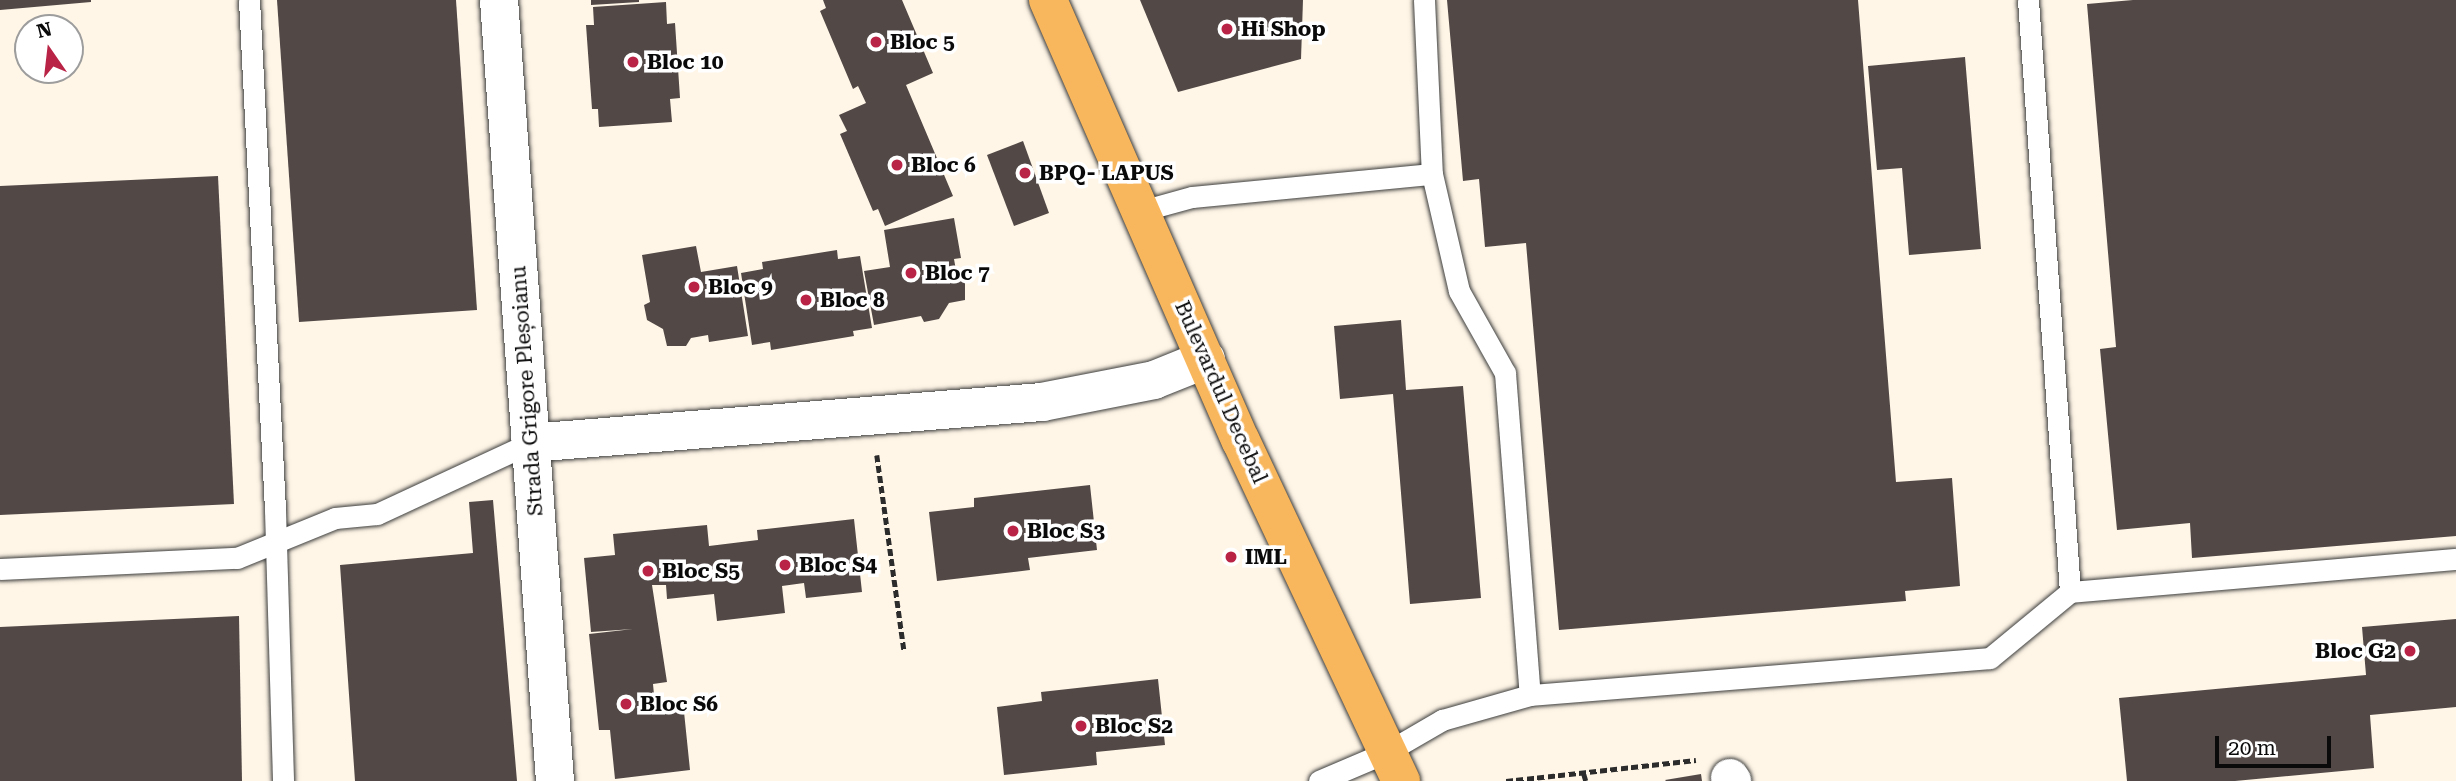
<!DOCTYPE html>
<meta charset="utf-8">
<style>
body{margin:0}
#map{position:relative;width:2456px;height:781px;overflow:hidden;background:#fff6e7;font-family:"Roboto Serif",serif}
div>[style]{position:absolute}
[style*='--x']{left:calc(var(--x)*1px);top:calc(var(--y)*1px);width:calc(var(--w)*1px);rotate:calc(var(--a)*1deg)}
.building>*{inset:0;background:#524947}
.path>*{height:4.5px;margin-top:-2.25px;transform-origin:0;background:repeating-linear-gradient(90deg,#2c2c2c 0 7px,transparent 0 10.5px)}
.roads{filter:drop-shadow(0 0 2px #3d3d3d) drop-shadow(0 0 2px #3d3d3d)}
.service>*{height:21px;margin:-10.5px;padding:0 10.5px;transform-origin:10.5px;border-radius:10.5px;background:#fff}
.minor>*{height:38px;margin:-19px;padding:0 19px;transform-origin:19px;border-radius:19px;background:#fff}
.primary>*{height:38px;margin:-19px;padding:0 19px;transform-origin:19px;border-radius:19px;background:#f9b75d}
.dots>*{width:19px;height:19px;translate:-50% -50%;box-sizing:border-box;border:4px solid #fff;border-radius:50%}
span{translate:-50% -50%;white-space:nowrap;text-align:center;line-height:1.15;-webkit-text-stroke:7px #fff;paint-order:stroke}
.poi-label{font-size:21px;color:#0a0a0a;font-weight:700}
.left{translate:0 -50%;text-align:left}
.right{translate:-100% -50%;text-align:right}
.street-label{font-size:21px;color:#0a0a0a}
.north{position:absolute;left:14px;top:14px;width:70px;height:70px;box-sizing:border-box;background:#fff;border:2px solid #9d9d9d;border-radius:50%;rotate:346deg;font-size:19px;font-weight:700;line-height:28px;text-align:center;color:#0a0a0a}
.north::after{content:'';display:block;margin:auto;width:24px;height:32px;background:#b92446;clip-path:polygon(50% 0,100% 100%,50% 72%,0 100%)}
.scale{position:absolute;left:2215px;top:736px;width:116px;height:32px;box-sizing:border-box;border:4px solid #0a0a0a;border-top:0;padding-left:9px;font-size:21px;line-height:24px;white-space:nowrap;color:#0a0a0a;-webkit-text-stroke:5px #fff;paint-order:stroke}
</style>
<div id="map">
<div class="building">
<div style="clip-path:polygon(0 0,91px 0,91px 2px,0 10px)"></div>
<div style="clip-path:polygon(277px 0,456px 0,477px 310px,299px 322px)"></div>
<div style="clip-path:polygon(591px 0,639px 0,639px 2px,591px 5px)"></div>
<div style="clip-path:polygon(823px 0,902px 0,933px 73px,906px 85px,953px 196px,885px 226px,878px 209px,873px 211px,840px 134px,847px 131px,839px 115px,866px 103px,858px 86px,853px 89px,820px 11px,826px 8px)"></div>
<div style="clip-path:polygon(1140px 0,1303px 0,1301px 59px,1178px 92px)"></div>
<div style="clip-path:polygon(1447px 0,1858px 0,1896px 482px,1952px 478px,1960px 586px,1905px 591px,1906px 601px,1559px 630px,1526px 243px,1485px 247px,1479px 179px,1463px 181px)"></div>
<div style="clip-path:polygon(2133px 0,2456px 0,2456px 536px,2192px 558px,2190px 523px,2117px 530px,2100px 349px,2116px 347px,2087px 4px)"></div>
<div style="clip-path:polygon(666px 2px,667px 24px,675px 23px,680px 98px,670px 99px,672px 122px,599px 127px,598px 109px,592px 109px,586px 25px,594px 25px,593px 7px)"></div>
<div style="clip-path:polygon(1965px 57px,1981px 249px,1909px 255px,1902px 168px,1877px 170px,1868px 66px)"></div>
<div style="clip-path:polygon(1023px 141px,1049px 213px,1014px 226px,987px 155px)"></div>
<div style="clip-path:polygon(218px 176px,234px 504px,0 515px,0 186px)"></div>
<div style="clip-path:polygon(954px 218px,961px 258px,954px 259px,957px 276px,965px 280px,965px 300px,949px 303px,939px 319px,924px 322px,921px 316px,874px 325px,864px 271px,890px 267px,884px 230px)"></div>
<div style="clip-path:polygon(696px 246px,701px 272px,737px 266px,748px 336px,709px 342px,708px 335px,691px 338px,686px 346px,667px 346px,663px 329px,647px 320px,644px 305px,650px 302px,642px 255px)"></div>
<div style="clip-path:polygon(837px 250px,838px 259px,860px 256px,872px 328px,853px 331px,854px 336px,771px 350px,770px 342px,752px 345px,741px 273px,763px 269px,762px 262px)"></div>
<div style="clip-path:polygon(1401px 320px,1406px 390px,1463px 386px,1481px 598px,1410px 604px,1393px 394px,1340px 399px,1334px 326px)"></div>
<div style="clip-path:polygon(1090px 485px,1097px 550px,1028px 558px,1030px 570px,937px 581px,929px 512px,974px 507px,974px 498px)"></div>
<div style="clip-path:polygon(493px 500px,517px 781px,355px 781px,340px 565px,473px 553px,469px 502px)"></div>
<div style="clip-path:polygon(854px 519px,862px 592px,806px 598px,804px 583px,782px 586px,785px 613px,717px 621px,714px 594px,667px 599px,666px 585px,652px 585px,667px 682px,653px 684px,655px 705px,683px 702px,690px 770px,615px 779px,610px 730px,599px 730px,589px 634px,633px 629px,591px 632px,584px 558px,615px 555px,613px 534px,707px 525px,709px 546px,758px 540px,757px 530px)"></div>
<div style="clip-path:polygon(239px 616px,242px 781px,0 781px,0 627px)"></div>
<div style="clip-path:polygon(2456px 619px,2456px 707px,2370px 715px,2374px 768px,2235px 781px,2127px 781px,2119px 698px,2366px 675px,2362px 627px)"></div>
<div style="clip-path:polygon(1158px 679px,1165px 745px,1096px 752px,1097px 765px,1004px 775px,997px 707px,1042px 701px,1041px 692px)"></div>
<div style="clip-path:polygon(1701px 774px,1702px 781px,1666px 781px,1665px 780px)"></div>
</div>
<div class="path">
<div style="--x:877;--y:455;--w:197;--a:82.1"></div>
<div style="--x:1584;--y:774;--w:7;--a:74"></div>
<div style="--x:1506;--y:781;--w:191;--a:-6.3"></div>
</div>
<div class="roads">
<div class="service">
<div style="--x:249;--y:0;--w:511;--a:87.08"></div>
<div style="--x:275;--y:510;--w:271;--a:88.3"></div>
<div style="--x:1424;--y:0;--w:174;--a:87.4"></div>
<div style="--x:1432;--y:174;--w:120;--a:77"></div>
<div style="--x:1459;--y:291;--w:94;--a:60.7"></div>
<div style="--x:1505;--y:373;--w:323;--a:85.6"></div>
<div style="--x:2028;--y:0;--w:593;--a:85.94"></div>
<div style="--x:1141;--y:211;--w:53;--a:-15.4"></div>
<div style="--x:1192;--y:197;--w:241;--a:-5.5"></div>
<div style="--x:0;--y:569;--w:237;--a:-2.7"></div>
<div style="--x:237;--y:558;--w:106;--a:-22.2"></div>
<div style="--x:335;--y:518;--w:42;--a:-5.4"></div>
<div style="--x:377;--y:514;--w:169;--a:-24.9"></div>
<div style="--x:1319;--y:781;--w:74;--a:-23.1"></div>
<div style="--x:1387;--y:752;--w:64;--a:-30.2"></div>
<div style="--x:1442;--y:720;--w:91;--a:-15.9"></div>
<div style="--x:1530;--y:695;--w:461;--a:-4.6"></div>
<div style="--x:1990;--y:658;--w:104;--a:-39.5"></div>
<div style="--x:2070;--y:592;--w:387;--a:-4.9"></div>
</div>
<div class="minor">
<div style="--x:499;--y:0;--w:783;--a:85.9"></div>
<div style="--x:530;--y:443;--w:514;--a:-4.58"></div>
<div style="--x:1042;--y:402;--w:114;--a:-11.1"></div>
<div style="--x:1154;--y:380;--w:56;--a:-22"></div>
<div style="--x:1730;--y:778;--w:4;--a:56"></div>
</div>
<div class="primary">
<div style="--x:1048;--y:0;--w:481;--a:66.4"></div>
<div style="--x:1241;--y:441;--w:376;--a:64.8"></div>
</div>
</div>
<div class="dots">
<div style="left:1227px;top:29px;background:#b92446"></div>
<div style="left:876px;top:42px;background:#b92446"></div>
<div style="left:633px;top:62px;background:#b92446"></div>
<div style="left:897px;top:165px;background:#b92446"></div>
<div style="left:1025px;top:173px;background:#b92446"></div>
<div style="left:911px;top:273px;background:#b92446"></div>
<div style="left:694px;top:287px;background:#b92446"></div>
<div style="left:806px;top:300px;background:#b92446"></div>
<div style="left:1013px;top:531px;background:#b92446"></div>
<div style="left:1231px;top:557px;background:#b92446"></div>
<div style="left:785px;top:565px;background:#b92446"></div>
<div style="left:648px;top:571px;background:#b92446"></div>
<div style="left:2410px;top:651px;background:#b92446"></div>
<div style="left:626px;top:704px;background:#b92446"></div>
<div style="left:1081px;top:726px;background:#b92446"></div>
</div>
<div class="poi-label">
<span class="left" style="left:1241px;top:29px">Hi Shop</span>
<span class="left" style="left:890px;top:42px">Bloc 5</span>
<span class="left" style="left:647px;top:62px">Bloc 10</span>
<span class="left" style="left:911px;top:165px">Bloc 6</span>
<span class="left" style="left:1039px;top:173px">BPQ- LAPUS</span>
<span class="left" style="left:925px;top:273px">Bloc 7</span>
<span class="left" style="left:708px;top:287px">Bloc 9</span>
<span class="left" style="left:820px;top:300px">Bloc 8</span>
<span class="left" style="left:1027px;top:531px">Bloc S3</span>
<span class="left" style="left:1245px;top:557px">IML</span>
<span class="left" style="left:799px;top:565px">Bloc S4</span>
<span class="left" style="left:662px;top:571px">Bloc S5</span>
<span class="right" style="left:2396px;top:651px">Bloc G2</span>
<span class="left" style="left:640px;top:704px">Bloc S6</span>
<span class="left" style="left:1095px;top:726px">Bloc S2</span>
</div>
<div class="street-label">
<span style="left:527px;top:391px;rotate:-94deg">Strada Grigore Pleșoianu</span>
<span style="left:1221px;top:392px;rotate:66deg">Bulevardul Decebal</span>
</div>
<div class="north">N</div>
<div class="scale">20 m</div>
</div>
